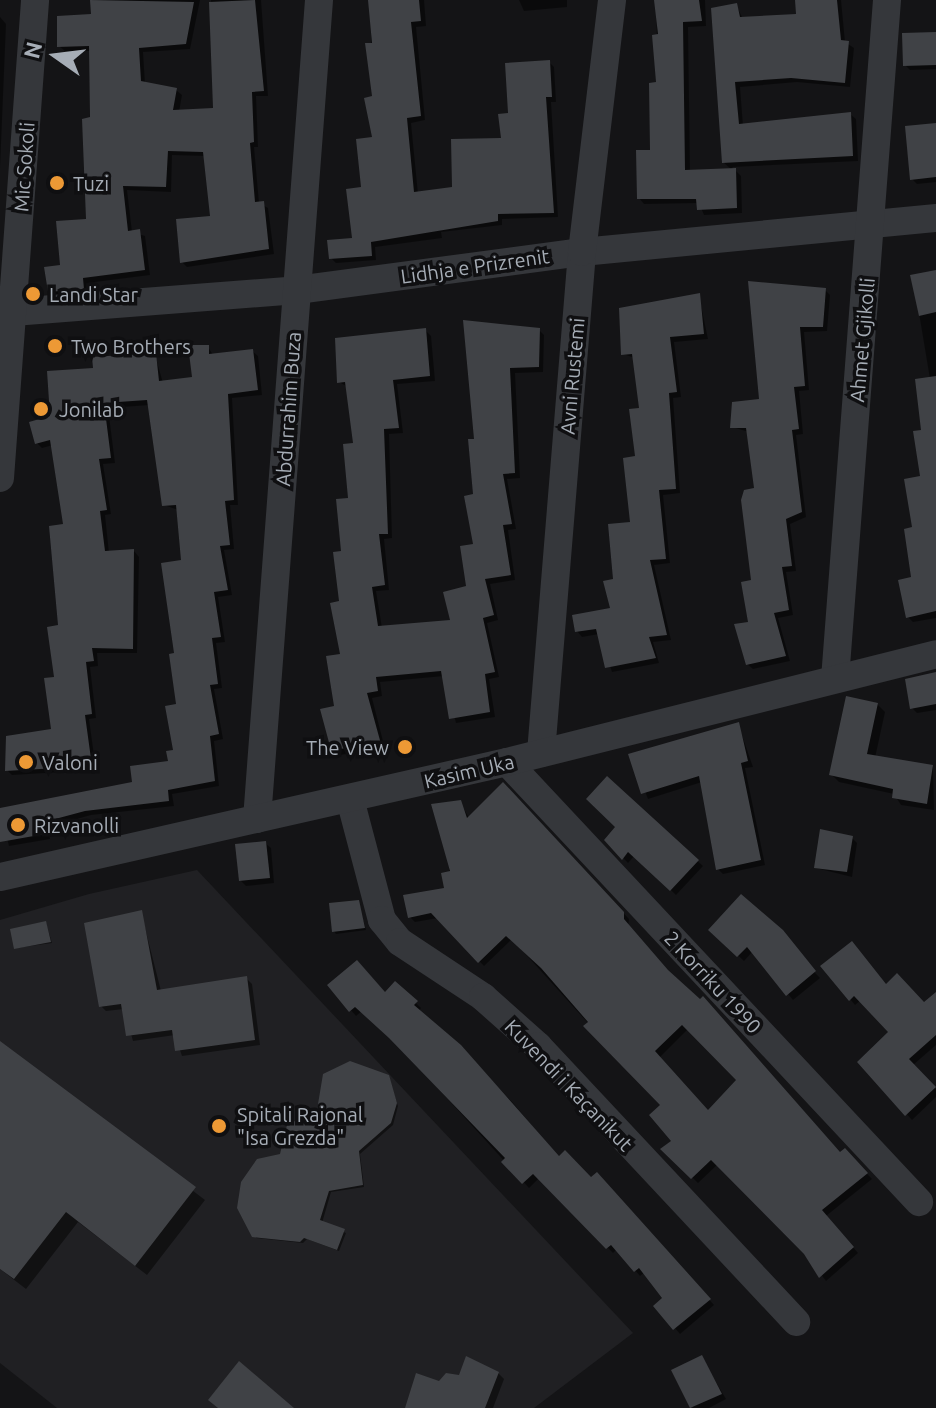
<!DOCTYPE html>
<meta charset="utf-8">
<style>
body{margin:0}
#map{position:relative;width:936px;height:1408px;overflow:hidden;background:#141416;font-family:Ubuntu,sans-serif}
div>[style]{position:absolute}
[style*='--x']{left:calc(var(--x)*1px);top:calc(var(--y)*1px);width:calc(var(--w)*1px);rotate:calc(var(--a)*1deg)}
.built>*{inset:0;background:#202023}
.shadow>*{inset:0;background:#0007}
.building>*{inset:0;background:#404246}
.minor>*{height:28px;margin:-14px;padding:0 14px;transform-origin:14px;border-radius:14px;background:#35373b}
.dots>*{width:22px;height:22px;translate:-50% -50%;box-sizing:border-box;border:4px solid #0f0f11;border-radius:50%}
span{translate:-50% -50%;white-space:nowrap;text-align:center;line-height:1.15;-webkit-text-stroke:7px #0f0f11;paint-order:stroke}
.street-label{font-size:20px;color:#a6adb6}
.poi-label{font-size:20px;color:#a6adb6}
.left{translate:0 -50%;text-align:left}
.right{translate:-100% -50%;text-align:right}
.north{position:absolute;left:16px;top:16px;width:80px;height:80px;-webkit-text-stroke:6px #0f0f11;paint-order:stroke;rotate:284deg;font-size:22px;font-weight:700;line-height:32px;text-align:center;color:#a6adb6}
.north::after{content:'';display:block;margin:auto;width:28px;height:36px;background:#a6adb6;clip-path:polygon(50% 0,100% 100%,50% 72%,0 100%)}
</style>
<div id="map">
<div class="built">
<div style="clip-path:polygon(197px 870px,633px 1333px,534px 1408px,57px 1408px,0 1363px,0 920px,89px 894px)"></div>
</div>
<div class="shadow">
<div style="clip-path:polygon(92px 0,200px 0,190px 49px,143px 52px,145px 84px,176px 90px,182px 95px,179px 112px,216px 110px,211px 0,261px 0,268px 96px,256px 96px,258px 147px,254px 147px,259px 203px,268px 208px,274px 254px,187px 267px,182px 262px,212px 217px,206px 156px,172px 155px,171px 192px,127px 190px,132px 232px,145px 236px,150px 275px,87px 283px,88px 294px,55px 297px,50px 291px,88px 220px,91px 51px,65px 51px,59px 46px,93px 16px)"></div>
<div style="clip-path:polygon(370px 0,424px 0,426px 26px,416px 27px,425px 120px,411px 123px,418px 194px,454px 188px,503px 140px,510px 114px,549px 62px,554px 67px,556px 102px,551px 102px,558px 217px,502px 219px,502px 225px,441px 232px,442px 238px,375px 247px,376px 260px,336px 263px,331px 258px,355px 240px,374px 139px)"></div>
<div style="clip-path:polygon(519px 0,567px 0,567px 7px,524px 11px)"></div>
<div style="clip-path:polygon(656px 0,705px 0,706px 26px,688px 27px,690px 172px,732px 170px,723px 162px,736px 5px,743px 19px,798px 16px,797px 0,841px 0,845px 42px,854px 48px,850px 87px,797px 82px,740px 87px,743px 126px,850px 114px,856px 119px,858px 161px,732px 167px,741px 176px,742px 213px,704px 215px,699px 203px,644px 204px,639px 198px,652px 152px,658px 84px)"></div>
<div style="clip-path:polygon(0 17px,6px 24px,0 168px)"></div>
<div style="clip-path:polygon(936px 34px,936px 69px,910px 70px,905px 65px)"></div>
<div style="clip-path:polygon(936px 125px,936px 182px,917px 184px,912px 179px)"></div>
<div style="clip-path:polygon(936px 274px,936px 618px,913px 622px,908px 617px,930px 379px,913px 277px)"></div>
<div style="clip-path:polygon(750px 284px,825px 290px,830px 295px,827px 331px,804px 332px,809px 390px,799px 391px,803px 434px,796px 435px,806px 517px,790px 524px,796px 571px,786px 572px,793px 615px,778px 618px,790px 661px,753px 669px,747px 664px,757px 489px,749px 432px,732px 427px,762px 401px)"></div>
<div style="clip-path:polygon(699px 296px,708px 339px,674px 342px,681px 397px,673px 398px,680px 493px,663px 495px,670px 563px,654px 565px,671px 640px,653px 642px,659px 663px,612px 672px,599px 634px,582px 637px,577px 631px,612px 609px,632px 524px,641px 410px,635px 358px,623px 354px)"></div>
<div style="clip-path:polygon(466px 322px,539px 330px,544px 335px,543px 372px,515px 373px,520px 478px,507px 479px,516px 529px,508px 530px,515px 580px,490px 584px,498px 620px,487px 623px,499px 677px,489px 679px,495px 717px,456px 723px,444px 676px,380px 682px,382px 696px,372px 698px,385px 749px,339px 755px,333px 749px,342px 655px,343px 553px,355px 445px,348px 387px,339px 382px,425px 330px,431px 336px,435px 381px,397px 384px,403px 433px,389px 434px,392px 538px,384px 539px,389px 590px,376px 591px,382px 628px,453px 622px,468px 588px,475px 546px,477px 441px)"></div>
<div style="clip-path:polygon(208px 347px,213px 355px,252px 351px,258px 356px,262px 395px,232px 398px,238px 505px,230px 505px,234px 549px,224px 550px,232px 595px,218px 597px,225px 642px,216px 643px,222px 688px,214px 689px,223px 739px,214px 741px,219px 786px,172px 794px,174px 806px,91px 815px,48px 827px,50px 839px,9px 846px,0 810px,135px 783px,171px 763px,176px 752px,183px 561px,178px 510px,164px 505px,150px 405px,108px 408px,115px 463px,103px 464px,111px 514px,105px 515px,109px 553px,134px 551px,139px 557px,137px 653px,97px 653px,98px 666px,90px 667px,96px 718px,89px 719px,96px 770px,12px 775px,7px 770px,53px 731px,65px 526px,53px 445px,42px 448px,37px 443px,95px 370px,155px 355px,163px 383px,194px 379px)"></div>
<div style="clip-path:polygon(936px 673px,936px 710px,917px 713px,912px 708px)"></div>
<div style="clip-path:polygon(877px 704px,885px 712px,875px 758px,933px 767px,934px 810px,901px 805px,894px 794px,839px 782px,831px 774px)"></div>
<div style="clip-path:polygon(738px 724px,753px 767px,745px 768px,765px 865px,723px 874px,718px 869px,702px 782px,648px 799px,631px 755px)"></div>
<div style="clip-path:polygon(607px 779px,703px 866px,676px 895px,635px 855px,628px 863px,606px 840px,617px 827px)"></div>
<div style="clip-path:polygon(evenodd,508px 790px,629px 919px,628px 927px,671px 975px,840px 1155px,845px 1151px,872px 1179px,826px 1216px,858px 1253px,826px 1281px,805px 1253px,718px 1164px,698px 1183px,663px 1149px,674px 1141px,663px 1106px,512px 939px,484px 966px,438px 918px,415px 922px,410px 917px,446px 890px,460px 802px,469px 818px,508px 790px,689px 1028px,738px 1080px,709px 1113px,659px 1058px,689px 1028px)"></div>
<div style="clip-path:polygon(852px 838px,857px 843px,852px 877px,816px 868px)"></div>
<div style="clip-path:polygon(265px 843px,271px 848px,274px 883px,246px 886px,240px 880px)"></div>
<div style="clip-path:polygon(741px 897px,820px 978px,793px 1000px,753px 951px,744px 961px,711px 930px)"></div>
<div style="clip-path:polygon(358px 902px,366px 930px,336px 934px,334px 931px)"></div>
<div style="clip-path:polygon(141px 912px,161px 991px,246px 978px,252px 984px,260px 1045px,182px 1056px,175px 1035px,133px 1041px,124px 1009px,106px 1011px,101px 1006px)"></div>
<div style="clip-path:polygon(46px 923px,52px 943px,16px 948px)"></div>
<div style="clip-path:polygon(823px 966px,887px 986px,924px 1005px,936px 1004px,936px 1045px,913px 1065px,936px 1089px,936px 1097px,912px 1120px,860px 1062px,891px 1033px,861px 1000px,855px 1005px)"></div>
<div style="clip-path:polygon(396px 984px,421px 1008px,418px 1012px,446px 1033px,513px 1103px,559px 1158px,591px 1180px,597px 1175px,714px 1305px,680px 1334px,656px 1306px,665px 1299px,645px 1272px,640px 1276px,617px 1249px,613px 1253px,539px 1178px,529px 1188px,393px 1039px,362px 1011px,356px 1016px,329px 985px,385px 995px)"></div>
<div style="clip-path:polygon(0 1044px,205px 1200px,147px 1275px,78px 1222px,26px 1289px,0 1269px)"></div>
<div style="clip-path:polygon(388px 1077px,398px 1106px,393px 1125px,360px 1154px,364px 1187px,331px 1192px,322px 1223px,346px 1233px,339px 1251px,307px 1239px,303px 1243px,256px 1238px,282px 1155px)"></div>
<div style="clip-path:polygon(701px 1357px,726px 1399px,709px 1408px,693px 1408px,674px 1371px)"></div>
<div style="clip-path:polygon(498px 1373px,504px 1379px,493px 1408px,407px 1408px,440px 1383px)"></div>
</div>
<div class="building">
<div style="clip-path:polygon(90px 0,194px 2px,186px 44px,139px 48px,141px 81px,177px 88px,173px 110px,213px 108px,209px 2px,255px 0,264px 91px,252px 92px,254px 142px,250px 143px,255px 202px,264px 201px,269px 249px,180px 263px,176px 219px,210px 216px,203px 152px,168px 151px,166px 187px,123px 186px,128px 231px,140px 229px,145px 270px,83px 278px,84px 289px,48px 292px,44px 267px,60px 265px,56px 221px,86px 219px,82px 119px,90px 117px,89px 46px,57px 47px,57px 16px,91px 14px)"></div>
<div style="clip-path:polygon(368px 0,419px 0,421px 21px,411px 22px,421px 116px,407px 118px,414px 192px,452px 187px,451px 139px,501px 138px,498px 114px,508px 113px,505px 63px,550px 60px,552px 97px,546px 97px,554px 213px,498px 214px,498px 221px,371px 242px,372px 256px,329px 259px,327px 240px,352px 238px,346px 189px,361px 187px,356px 139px,372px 137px,364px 98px,372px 96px,365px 43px,372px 43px)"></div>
<div style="clip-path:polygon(654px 0,699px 0,702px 21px,683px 22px,685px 170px,736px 168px,737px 208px,697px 210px,696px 199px,637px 199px,636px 150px,650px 150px,649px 83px,656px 82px,652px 35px,658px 34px)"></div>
<div style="clip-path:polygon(795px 0,837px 0,841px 40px,849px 41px,845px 83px,791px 78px,735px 82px,739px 124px,851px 112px,853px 156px,722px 163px,711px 8px,737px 3px,740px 17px,796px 14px)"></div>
<div style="clip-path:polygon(936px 32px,936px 65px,903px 66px,902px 33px)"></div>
<div style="clip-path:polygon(936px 123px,936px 177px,910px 180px,905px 126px)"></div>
<div style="clip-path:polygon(936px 270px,936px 312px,919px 316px,910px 275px)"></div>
<div style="clip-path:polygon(748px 281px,826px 288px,823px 327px,800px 327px,805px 386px,794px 387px,799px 429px,792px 430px,802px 512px,786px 519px,792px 566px,782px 567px,789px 610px,774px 613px,786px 656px,746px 665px,734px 624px,748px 622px,741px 582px,751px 580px,741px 500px,744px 490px,754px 488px,746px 428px,730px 428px,732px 402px,759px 399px)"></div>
<div style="clip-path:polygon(700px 293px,704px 334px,670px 337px,677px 392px,669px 393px,676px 489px,659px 490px,666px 559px,650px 560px,667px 635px,649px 637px,656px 658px,605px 668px,596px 629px,575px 632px,572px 615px,610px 608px,603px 581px,613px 579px,608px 524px,630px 522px,623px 458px,635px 456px,629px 409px,639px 408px,632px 354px,621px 355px,619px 308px)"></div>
<div style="clip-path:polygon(463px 320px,540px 328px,539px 367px,510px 368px,515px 473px,503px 474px,512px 524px,503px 525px,511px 575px,485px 579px,494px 615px,483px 618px,495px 672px,485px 674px,490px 712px,449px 719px,441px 671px,376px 677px,378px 691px,367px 693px,381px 744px,331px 750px,320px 709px,334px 706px,326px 656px,340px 654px,330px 603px,339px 601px,333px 552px,341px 551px,336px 499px,348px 498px,343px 444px,353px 443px,345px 382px,337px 383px,335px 338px,426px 328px,430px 376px,393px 380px,399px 428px,384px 429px,388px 534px,379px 534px,385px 585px,372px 587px,378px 626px,450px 620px,443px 592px,466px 586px,460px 546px,473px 544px,464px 496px,473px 494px,468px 439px,474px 439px)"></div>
<div style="clip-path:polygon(188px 345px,209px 345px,209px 354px,253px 349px,258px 390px,228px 394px,234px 500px,225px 501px,230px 545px,220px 546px,228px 590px,214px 592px,221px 637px,212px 638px,218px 684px,210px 685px,219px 734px,210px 736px,215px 781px,168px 790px,169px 801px,85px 811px,44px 822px,45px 834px,0 842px,0 808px,132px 782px,130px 766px,168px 761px,166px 751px,173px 750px,165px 706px,176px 704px,169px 654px,174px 653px,161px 563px,181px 560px,176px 505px,162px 506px,147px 400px,104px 403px,111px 458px,99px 459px,107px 510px,100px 511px,105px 551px,134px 549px,133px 649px,92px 648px,94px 661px,86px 662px,92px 714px,85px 715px,92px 766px,5px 771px,6px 736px,51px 729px,44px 678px,54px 677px,47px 627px,58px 625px,49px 526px,63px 524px,50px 440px,35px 444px,29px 422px,50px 416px,47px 371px,93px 368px,92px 357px,156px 353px,159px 381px,192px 377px)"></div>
<div style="clip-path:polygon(936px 376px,936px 611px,906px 618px,898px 580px,911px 577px,904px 529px,912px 527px,904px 479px,920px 476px,913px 431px,921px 430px,915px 379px)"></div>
<div style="clip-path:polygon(936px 672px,936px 704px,910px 709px,905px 679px)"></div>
<div style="clip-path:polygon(846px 696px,878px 703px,867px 754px,933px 765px,927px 804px,892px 798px,893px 789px,829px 775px)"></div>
<div style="clip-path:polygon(739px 722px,748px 761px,741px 763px,761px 860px,716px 870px,699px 776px,641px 794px,628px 754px)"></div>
<div style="clip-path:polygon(607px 776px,699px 860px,670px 891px,628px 852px,622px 860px,604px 840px,615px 827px,586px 799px)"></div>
<div style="clip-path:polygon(evenodd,503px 782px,624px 912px,624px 919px,668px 970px,700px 999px,703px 996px,840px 1152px,845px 1148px,868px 1173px,822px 1210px,854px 1247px,819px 1278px,804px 1254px,711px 1160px,691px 1179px,660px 1149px,671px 1141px,649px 1115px,660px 1105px,583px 1026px,588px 1022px,541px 968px,506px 936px,478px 963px,431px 913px,408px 918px,403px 895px,444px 888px,441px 873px,450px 871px,431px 804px,461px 800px,467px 818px,503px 782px,682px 1025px,736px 1080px,708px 1110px,655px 1051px,682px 1025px)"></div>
<div style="clip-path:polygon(820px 829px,853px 836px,847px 872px,814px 868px)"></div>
<div style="clip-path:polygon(266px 841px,270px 878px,239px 881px,235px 844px)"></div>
<div style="clip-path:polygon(741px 894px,783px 930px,816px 971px,786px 996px,747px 947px,737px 957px,708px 930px)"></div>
<div style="clip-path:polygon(359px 900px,365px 928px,332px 932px,329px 903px)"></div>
<div style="clip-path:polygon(142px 910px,157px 990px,247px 976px,255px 1040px,175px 1051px,172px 1030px,126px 1036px,121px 1004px,99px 1007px,84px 923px)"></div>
<div style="clip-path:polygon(46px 921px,51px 942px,14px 949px,10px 929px)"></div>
<div style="clip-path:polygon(852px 941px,886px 984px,897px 973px,924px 1002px,936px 992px,936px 1035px,909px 1059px,936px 1087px,905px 1116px,857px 1062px,888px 1032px,854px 996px,849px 1001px,820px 966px)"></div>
<div style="clip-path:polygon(357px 960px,385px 992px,395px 981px,418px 1001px,414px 1005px,461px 1045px,559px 1156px,565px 1150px,591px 1177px,597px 1172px,711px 1299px,673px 1330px,653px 1306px,662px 1298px,639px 1268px,634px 1272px,611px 1245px,606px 1249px,533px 1174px,522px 1184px,501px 1162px,505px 1158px,389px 1038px,355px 1007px,349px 1012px,327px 985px)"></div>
<div style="clip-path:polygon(0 1041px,196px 1187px,135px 1266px,66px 1212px,14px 1279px,0 1269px)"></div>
<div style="clip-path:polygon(350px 1061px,389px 1075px,397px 1103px,391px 1123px,359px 1151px,363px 1185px,329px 1191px,320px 1220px,345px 1229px,337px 1250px,304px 1238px,300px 1242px,252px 1237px,237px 1208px,241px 1182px,257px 1159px,280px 1154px,287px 1125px,317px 1110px,323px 1074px)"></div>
<div style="clip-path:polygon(702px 1355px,722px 1394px,690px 1408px,671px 1370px)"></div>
<div style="clip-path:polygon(466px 1356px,499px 1372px,485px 1408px,405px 1408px,416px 1373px,439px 1381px,446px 1373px,459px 1375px)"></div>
<div style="clip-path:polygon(239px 1361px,294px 1408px,218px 1408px,208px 1400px)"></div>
</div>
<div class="minor">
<div style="--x:0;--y:313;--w:298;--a:-4.4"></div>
<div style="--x:297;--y:290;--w:288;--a:-7.6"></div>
<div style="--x:582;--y:252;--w:356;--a:-5.5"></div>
<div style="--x:0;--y:478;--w:479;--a:-85.8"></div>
<div style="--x:835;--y:679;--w:681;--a:-85.62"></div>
<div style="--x:541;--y:753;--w:503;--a:-85.32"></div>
<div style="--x:582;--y:252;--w:254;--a:-83.2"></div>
<div style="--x:507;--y:762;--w:603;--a:46.88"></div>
<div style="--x:350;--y:799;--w:125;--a:75.2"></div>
<div style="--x:382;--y:920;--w:28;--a:51"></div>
<div style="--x:400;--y:942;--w:100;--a:33.5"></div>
<div style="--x:483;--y:997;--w:74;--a:41.7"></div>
<div style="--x:538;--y:1046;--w:378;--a:46.9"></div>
<div style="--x:257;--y:819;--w:821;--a:-85.67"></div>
<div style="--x:0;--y:877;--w:520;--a:-12.78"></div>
<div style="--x:507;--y:762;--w:442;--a:-14.1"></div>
</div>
<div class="dots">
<div style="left:57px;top:183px;background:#ed9935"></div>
<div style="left:33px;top:294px;background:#ed9935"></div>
<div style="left:55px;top:346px;background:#ed9935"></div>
<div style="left:41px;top:409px;background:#ed9935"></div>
<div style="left:405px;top:747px;background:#ed9935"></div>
<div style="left:26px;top:762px;background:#ed9935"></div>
<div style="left:18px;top:825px;background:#ed9935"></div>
<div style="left:219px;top:1126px;background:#ed9935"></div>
</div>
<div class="street-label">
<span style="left:24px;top:167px;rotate:-86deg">Mic Sokoli</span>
<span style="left:475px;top:266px;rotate:-8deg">Lidhja e Prizrenit</span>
<span style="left:862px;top:340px;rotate:-85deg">Ahmet Gjikolli</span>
<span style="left:572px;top:376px;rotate:-85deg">Avni Rustemi</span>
<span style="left:288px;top:409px;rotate:-86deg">Abdurrahim Buza</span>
<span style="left:469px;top:771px;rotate:-13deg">Kasim Uka</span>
<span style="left:713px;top:982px;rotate:47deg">2 Korriku 1990</span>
<span style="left:569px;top:1085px;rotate:46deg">Kuvendi i Kaçanikut</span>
</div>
<div class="poi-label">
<span class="left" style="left:73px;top:183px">Tuzi</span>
<span class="left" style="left:49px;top:294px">Landi Star</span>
<span class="left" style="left:71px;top:346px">Two Brothers</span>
<span class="left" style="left:59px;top:409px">Jonilab</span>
<span class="right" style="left:389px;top:747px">The View</span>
<span class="left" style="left:42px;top:762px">Valoni</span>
<span class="left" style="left:34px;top:825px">Rizvanolli</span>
<span class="left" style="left:237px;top:1126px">Spitali Rajonal<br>"Isa Grezda"</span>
</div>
<div class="north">N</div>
</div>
